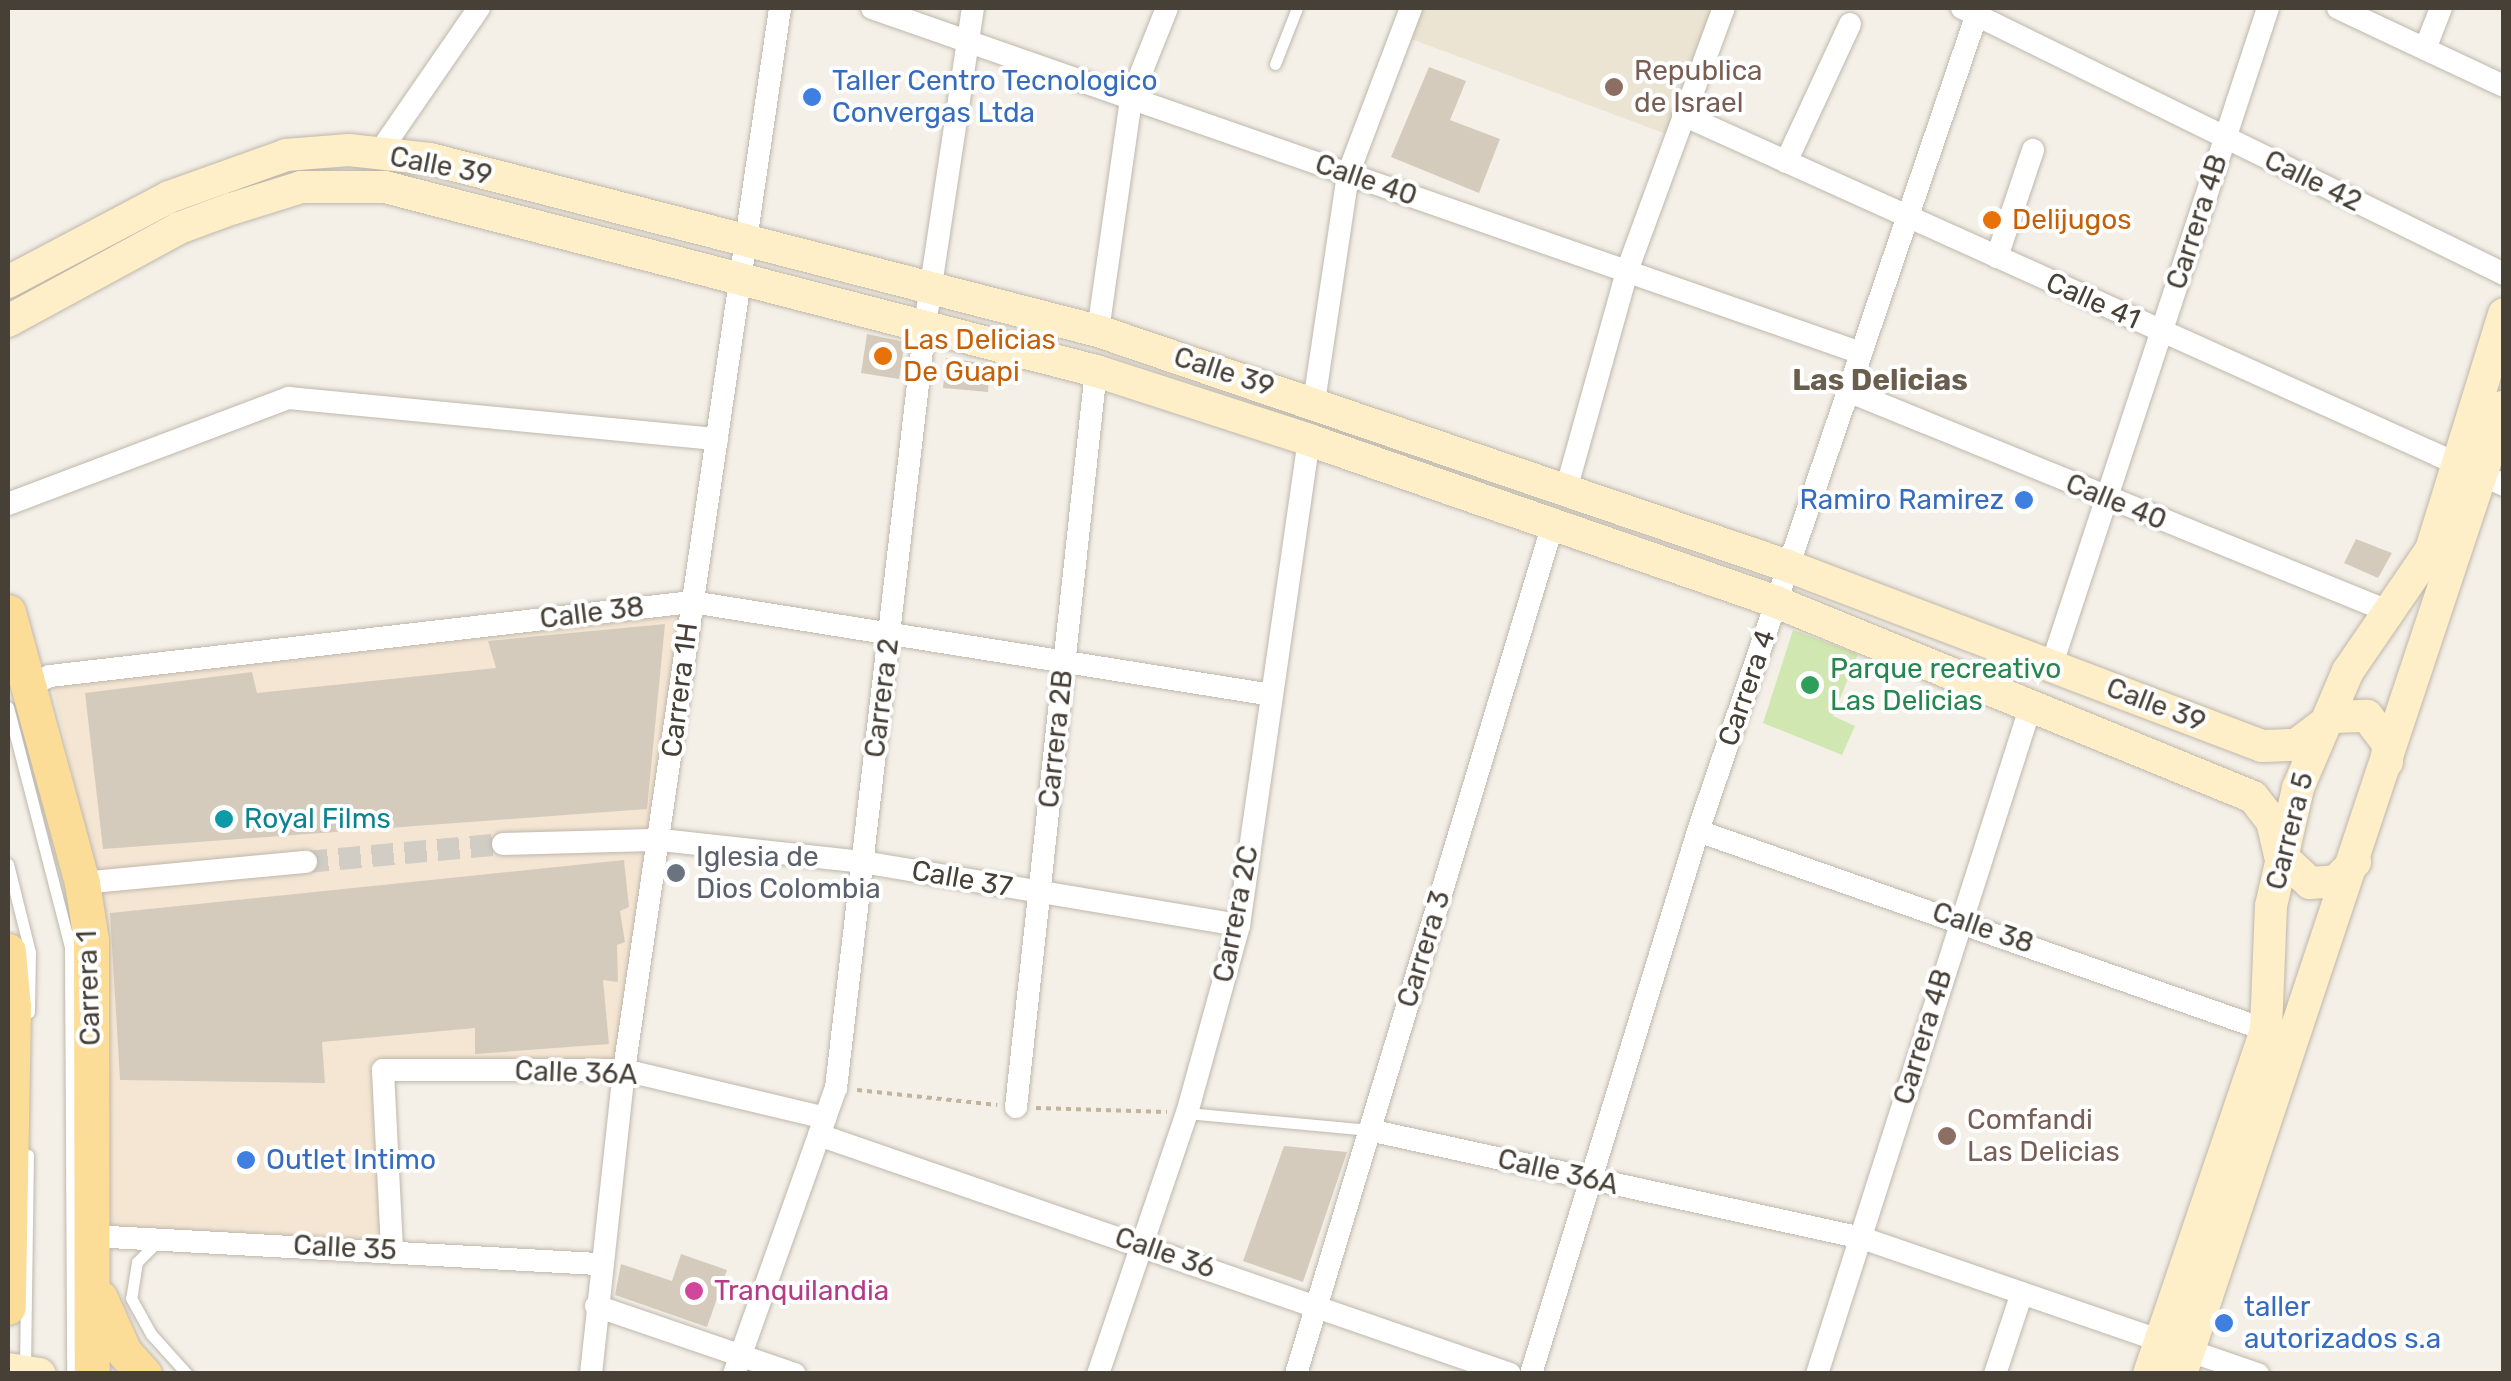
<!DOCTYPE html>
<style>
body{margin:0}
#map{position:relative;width:2511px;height:1381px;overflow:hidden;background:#f4f0e8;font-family:Rubik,sans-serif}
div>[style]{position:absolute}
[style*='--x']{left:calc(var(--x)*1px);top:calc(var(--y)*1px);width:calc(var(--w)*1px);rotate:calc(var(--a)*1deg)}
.commercial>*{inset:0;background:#f5e6d4}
.education>*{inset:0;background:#ece4d2}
.green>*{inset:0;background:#d1e7b1}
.building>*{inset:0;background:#d5cbbd}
.street-tunnel>*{height:22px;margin-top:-11px;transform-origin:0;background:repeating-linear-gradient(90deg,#d1cdc5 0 22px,transparent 0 33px)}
.path>*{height:4px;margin-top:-2px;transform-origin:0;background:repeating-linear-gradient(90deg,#c1b39c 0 5px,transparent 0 10px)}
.roads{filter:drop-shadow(0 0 2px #bfb7ab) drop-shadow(0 0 2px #bfb7ab)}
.lane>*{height:11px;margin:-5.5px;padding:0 5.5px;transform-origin:5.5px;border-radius:5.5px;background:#fff}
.street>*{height:22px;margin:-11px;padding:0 11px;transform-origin:11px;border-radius:11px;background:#fff}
.secondary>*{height:32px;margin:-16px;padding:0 16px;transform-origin:16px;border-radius:16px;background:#feefc8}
.primary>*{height:35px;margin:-17.5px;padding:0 17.5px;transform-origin:17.5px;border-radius:17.5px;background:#fcdd98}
.dots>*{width:28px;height:28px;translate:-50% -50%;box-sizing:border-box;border:5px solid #fff;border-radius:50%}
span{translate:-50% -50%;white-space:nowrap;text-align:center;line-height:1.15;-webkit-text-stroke:8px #fff;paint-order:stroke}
.education-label{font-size:28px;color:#785e54}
.left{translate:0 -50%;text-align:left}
.shop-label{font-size:28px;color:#366cbe}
.right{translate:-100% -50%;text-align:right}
.street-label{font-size:28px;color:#474037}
.food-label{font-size:28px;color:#c56008}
.leisure-label{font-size:28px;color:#27864d}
.culture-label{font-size:28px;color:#0d838f}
.worship-label{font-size:28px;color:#5b616d}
.hotel-label{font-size:28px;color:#b23c85}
.neighbourhood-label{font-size:30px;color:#6a5e4e;font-weight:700}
.frame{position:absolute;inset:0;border:10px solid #474037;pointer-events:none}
</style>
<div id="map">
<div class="commercial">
<div style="clip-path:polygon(692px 602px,624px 1070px,383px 1070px,392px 1249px,106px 1237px,96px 878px,50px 676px)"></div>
</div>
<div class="education">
<div style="clip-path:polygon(1423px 8px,1717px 8px,1669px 135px,1411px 39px)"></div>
</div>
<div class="green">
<div style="clip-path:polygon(1793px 630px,1858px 654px,1833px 716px,1855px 726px,1842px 755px,1763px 723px)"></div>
</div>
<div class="building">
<div style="clip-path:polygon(1429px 67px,1466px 81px,1450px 120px,1500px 139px,1479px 193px,1391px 157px)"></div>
<div style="clip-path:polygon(867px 334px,905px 342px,899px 379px,861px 373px)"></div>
<div style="clip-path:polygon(946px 358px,990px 364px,988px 392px,943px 388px)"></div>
<div style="clip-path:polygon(2356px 539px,2392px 553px,2378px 578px,2344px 563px)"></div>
<div style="clip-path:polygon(665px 624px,647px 809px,103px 849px,85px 693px,252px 672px,257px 693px,496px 668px,488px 641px)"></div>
<div style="clip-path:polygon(624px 860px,629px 907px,620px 911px,625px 942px,617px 945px,618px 982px,603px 980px,609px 1044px,475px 1054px,475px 1028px,322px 1042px,325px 1083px,120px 1080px,110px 913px)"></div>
<div style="clip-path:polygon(1284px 1146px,1347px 1152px,1303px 1282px,1243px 1261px)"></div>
<div style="clip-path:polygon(681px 1254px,727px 1270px,707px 1327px,615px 1295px,621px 1264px,672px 1281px)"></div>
</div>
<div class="street-tunnel">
<div style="--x:306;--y:862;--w:198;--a:-5.2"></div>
</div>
<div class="path">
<div style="--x:857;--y:1090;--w:141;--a:6.1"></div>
<div style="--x:1036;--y:1108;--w:131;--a:1.7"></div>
</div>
<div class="roads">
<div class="lane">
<div style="--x:1275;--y:64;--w:60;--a:-68.6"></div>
<div style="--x:8;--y:707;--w:247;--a:75.5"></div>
<div style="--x:70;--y:946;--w:428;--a:89.7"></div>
<div style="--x:8;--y:864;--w:91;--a:76"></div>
<div style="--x:30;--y:952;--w:60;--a:91"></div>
<div style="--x:1187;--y:1113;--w:183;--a:5.3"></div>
<div style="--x:157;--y:1242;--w:28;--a:135"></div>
<div style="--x:137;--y:1262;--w:36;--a:99"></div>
<div style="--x:131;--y:1298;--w:41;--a:60.9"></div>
<div style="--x:151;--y:1334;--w:54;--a:48"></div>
<div style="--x:25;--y:1367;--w:212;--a:-89.2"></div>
</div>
<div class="street">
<div style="--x:872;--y:8;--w:1047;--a:19.23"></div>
<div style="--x:1962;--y:8;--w:604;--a:26.14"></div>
<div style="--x:2338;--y:8;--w:183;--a:25.2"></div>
<div style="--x:2425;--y:49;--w:44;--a:-68.7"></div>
<div style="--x:1683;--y:115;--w:901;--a:24.26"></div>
<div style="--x:379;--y:153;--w:176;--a:-55.4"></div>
<div style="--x:1786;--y:162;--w:152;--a:-65.1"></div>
<div style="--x:1997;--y:257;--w:113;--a:-71.4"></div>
<div style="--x:1098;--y:331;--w:235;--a:-81.9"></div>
<div style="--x:1131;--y:98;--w:97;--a:-68.2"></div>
<div style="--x:1848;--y:391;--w:580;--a:22.19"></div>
<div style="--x:1314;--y:402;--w:231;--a:-81.5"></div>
<div style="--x:1348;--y:174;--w:178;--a:-69.2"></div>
<div style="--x:1566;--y:490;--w:227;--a:-74.4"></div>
<div style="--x:1627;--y:271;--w:280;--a:-69.8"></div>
<div style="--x:8;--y:504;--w:300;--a:-20.7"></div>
<div style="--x:289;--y:398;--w:430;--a:5.5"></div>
<div style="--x:2052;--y:664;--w:691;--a:-71.77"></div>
<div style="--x:30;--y:685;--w:22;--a:-24"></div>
<div style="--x:50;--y:676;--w:646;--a:-6.58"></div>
<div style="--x:692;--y:602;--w:587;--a:9.11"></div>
<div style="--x:1698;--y:831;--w:602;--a:19.31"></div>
<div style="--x:503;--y:844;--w:158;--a:-1.5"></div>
<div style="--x:661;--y:840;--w:202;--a:6.2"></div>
<div style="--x:862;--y:862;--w:382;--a:9.5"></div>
<div style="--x:82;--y:883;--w:225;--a:-5.4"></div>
<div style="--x:1016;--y:1107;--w:740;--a:-83.8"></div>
<div style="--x:1369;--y:1130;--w:505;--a:12.36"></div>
<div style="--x:1862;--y:1238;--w:419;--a:19"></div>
<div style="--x:819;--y:1135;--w:731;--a:19.08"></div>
<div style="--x:92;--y:1236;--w:507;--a:3.17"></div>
<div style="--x:392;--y:1249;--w:179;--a:-92.9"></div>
<div style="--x:383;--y:1070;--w:241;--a:0"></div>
<div style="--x:624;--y:1070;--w:207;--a:13.4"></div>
<div style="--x:596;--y:1306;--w:210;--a:18.9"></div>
<div style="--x:591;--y:1374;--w:306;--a:-83.8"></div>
<div style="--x:624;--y:1070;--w:1073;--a:-81.64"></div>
<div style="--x:734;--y:1374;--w:304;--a:-70.4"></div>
<div style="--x:836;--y:1088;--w:768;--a:-83.35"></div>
<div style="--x:925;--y:325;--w:321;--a:-81.4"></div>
<div style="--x:1098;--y:1374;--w:276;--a:-71.2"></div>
<div style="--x:1187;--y:1113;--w:195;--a:-74.5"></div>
<div style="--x:1239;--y:925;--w:490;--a:-81.8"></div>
<div style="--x:1296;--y:1374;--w:888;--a:-73.18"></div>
<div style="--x:1531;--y:1374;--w:568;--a:-72.9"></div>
<div style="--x:1698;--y:831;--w:870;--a:-71.15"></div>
<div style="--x:1817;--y:1374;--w:706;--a:-72.26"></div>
<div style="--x:1995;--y:1374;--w:85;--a:-71.6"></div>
</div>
<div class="secondary">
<div style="--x:8;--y:282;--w:182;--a:-27.8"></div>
<div style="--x:169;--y:197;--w:124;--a:-19.7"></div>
<div style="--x:286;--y:155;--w:63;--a:-4.5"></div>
<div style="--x:349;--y:150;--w:81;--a:6.3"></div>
<div style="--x:430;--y:159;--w:690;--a:14.44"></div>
<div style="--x:1098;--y:331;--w:729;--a:18.81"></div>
<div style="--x:1788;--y:566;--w:507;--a:20.79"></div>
<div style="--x:2262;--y:746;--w:34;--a:-2"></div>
<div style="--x:2296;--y:745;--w:46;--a:-37.1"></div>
<div style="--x:2333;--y:717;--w:34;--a:-2"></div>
<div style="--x:2367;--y:716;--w:35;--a:53"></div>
<div style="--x:2388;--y:744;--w:18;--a:93"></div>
<div style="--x:8;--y:321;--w:195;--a:-28.5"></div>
<div style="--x:179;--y:228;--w:55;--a:-20.1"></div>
<div style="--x:231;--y:209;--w:73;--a:-17.4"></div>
<div style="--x:301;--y:187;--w:84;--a:0"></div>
<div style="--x:385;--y:187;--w:734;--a:14.51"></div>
<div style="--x:1096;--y:371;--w:224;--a:17.9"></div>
<div style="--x:1309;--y:440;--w:494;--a:19.1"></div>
<div style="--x:1776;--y:602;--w:515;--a:22.23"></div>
<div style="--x:2253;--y:797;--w:31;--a:52"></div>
<div style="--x:2272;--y:821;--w:35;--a:77"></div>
<div style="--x:2280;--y:855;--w:41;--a:43"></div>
<div style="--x:2310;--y:883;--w:26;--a:-4"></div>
<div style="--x:2336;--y:881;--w:27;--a:-45"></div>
<div style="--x:8;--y:1369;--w:32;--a:9"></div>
<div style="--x:2149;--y:1374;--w:363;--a:-71.2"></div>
<div style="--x:2266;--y:1030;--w:124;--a:-87.7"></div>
<div style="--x:2271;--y:906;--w:121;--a:-77.1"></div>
<div style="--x:2298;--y:788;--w:127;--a:-66.9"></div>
<div style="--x:2348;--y:671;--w:147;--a:-55.6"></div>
<div style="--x:2431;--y:550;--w:247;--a:-72.8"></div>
<div style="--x:2181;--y:1374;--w:1020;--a:-71.55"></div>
</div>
<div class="primary">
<div style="--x:8;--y:612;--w:281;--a:74.7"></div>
<div style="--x:82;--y:883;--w:58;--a:81"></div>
<div style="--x:91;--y:940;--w:434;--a:89.9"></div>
<div style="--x:8;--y:951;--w:56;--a:84.9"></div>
<div style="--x:13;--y:1007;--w:300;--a:91"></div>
<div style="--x:100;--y:1298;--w:59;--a:66"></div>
<div style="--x:124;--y:1352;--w:30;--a:48"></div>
</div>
</div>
<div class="dots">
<div style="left:1614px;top:87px;background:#8d6e63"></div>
<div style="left:812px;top:97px;background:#3f7fe0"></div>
<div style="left:1992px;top:220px;background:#e8710a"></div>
<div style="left:883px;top:356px;background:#e8710a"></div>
<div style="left:2024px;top:500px;background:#3f7fe0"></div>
<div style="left:1810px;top:685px;background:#2e9e5b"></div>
<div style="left:224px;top:819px;background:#0f9aa8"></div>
<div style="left:676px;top:873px;background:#6b7280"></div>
<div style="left:1947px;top:1136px;background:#8d6e63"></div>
<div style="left:246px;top:1160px;background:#3f7fe0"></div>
<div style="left:694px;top:1291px;background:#d1479c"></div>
<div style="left:2224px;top:1323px;background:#3f7fe0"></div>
</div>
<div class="education-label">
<span class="left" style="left:1634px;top:87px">Republica<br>de Israel</span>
<span class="left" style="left:1967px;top:1136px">Comfandi<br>Las Delicias</span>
</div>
<div class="shop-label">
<span class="left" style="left:832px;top:97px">Taller Centro Tecnologico<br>Convergas Ltda</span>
<span class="right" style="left:2004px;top:500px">Ramiro Ramirez</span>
<span class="left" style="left:266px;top:1160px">Outlet Intimo</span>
<span class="left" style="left:2244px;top:1323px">taller<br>autorizados s.a</span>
</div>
<div class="street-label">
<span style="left:441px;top:166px;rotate:11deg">Calle 39</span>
<span style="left:1366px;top:180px;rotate:19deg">Calle 40</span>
<span style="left:2313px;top:181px;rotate:26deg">Calle 42</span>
<span style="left:2197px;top:222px;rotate:-72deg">Carrera 4B</span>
<span style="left:2093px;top:301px;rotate:24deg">Calle 41</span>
<span style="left:1224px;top:372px;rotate:18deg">Calle 39</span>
<span style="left:2116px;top:502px;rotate:22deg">Calle 40</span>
<span style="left:592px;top:613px;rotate:-7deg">Calle 38</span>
<span style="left:1747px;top:688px;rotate:-71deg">Carrera 4</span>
<span style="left:680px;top:690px;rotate:-83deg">Carrera 1H</span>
<span style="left:882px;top:698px;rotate:-83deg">Carrera 2</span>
<span style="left:2156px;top:705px;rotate:21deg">Calle 39</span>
<span style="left:1056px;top:739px;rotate:-84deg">Carrera 2B</span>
<span style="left:2290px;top:831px;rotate:-76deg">Carrera 5</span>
<span style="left:962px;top:879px;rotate:10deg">Calle 37</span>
<span style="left:1236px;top:914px;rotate:-79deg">Carrera 2C</span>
<span style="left:1983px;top:928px;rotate:19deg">Calle 38</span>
<span style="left:1424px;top:949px;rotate:-73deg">Carrera 3</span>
<span style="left:89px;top:988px;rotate:-92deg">Carrera 1</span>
<span style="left:1923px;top:1037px;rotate:-73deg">Carrera 4B</span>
<span style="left:576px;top:1073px;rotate:2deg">Calle 36A</span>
<span style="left:1558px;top:1172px;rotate:13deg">Calle 36A</span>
<span style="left:345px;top:1248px;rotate:3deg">Calle 35</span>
<span style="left:1165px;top:1253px;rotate:19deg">Calle 36</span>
</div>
<div class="food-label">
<span class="left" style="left:2012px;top:220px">Delijugos</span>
<span class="left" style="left:903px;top:356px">Las Delicias<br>De Guapi</span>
</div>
<div class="leisure-label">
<span class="left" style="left:1830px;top:685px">Parque recreativo<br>Las Delicias</span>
</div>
<div class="culture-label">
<span class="left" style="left:244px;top:819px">Royal Films</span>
</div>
<div class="worship-label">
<span class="left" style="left:696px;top:873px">Iglesia de<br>Dios Colombia</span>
</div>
<div class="hotel-label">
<span class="left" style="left:714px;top:1291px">Tranquilandia</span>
</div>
<div class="neighbourhood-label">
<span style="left:1880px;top:380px">Las Delicias</span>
</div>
<div class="frame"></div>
</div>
